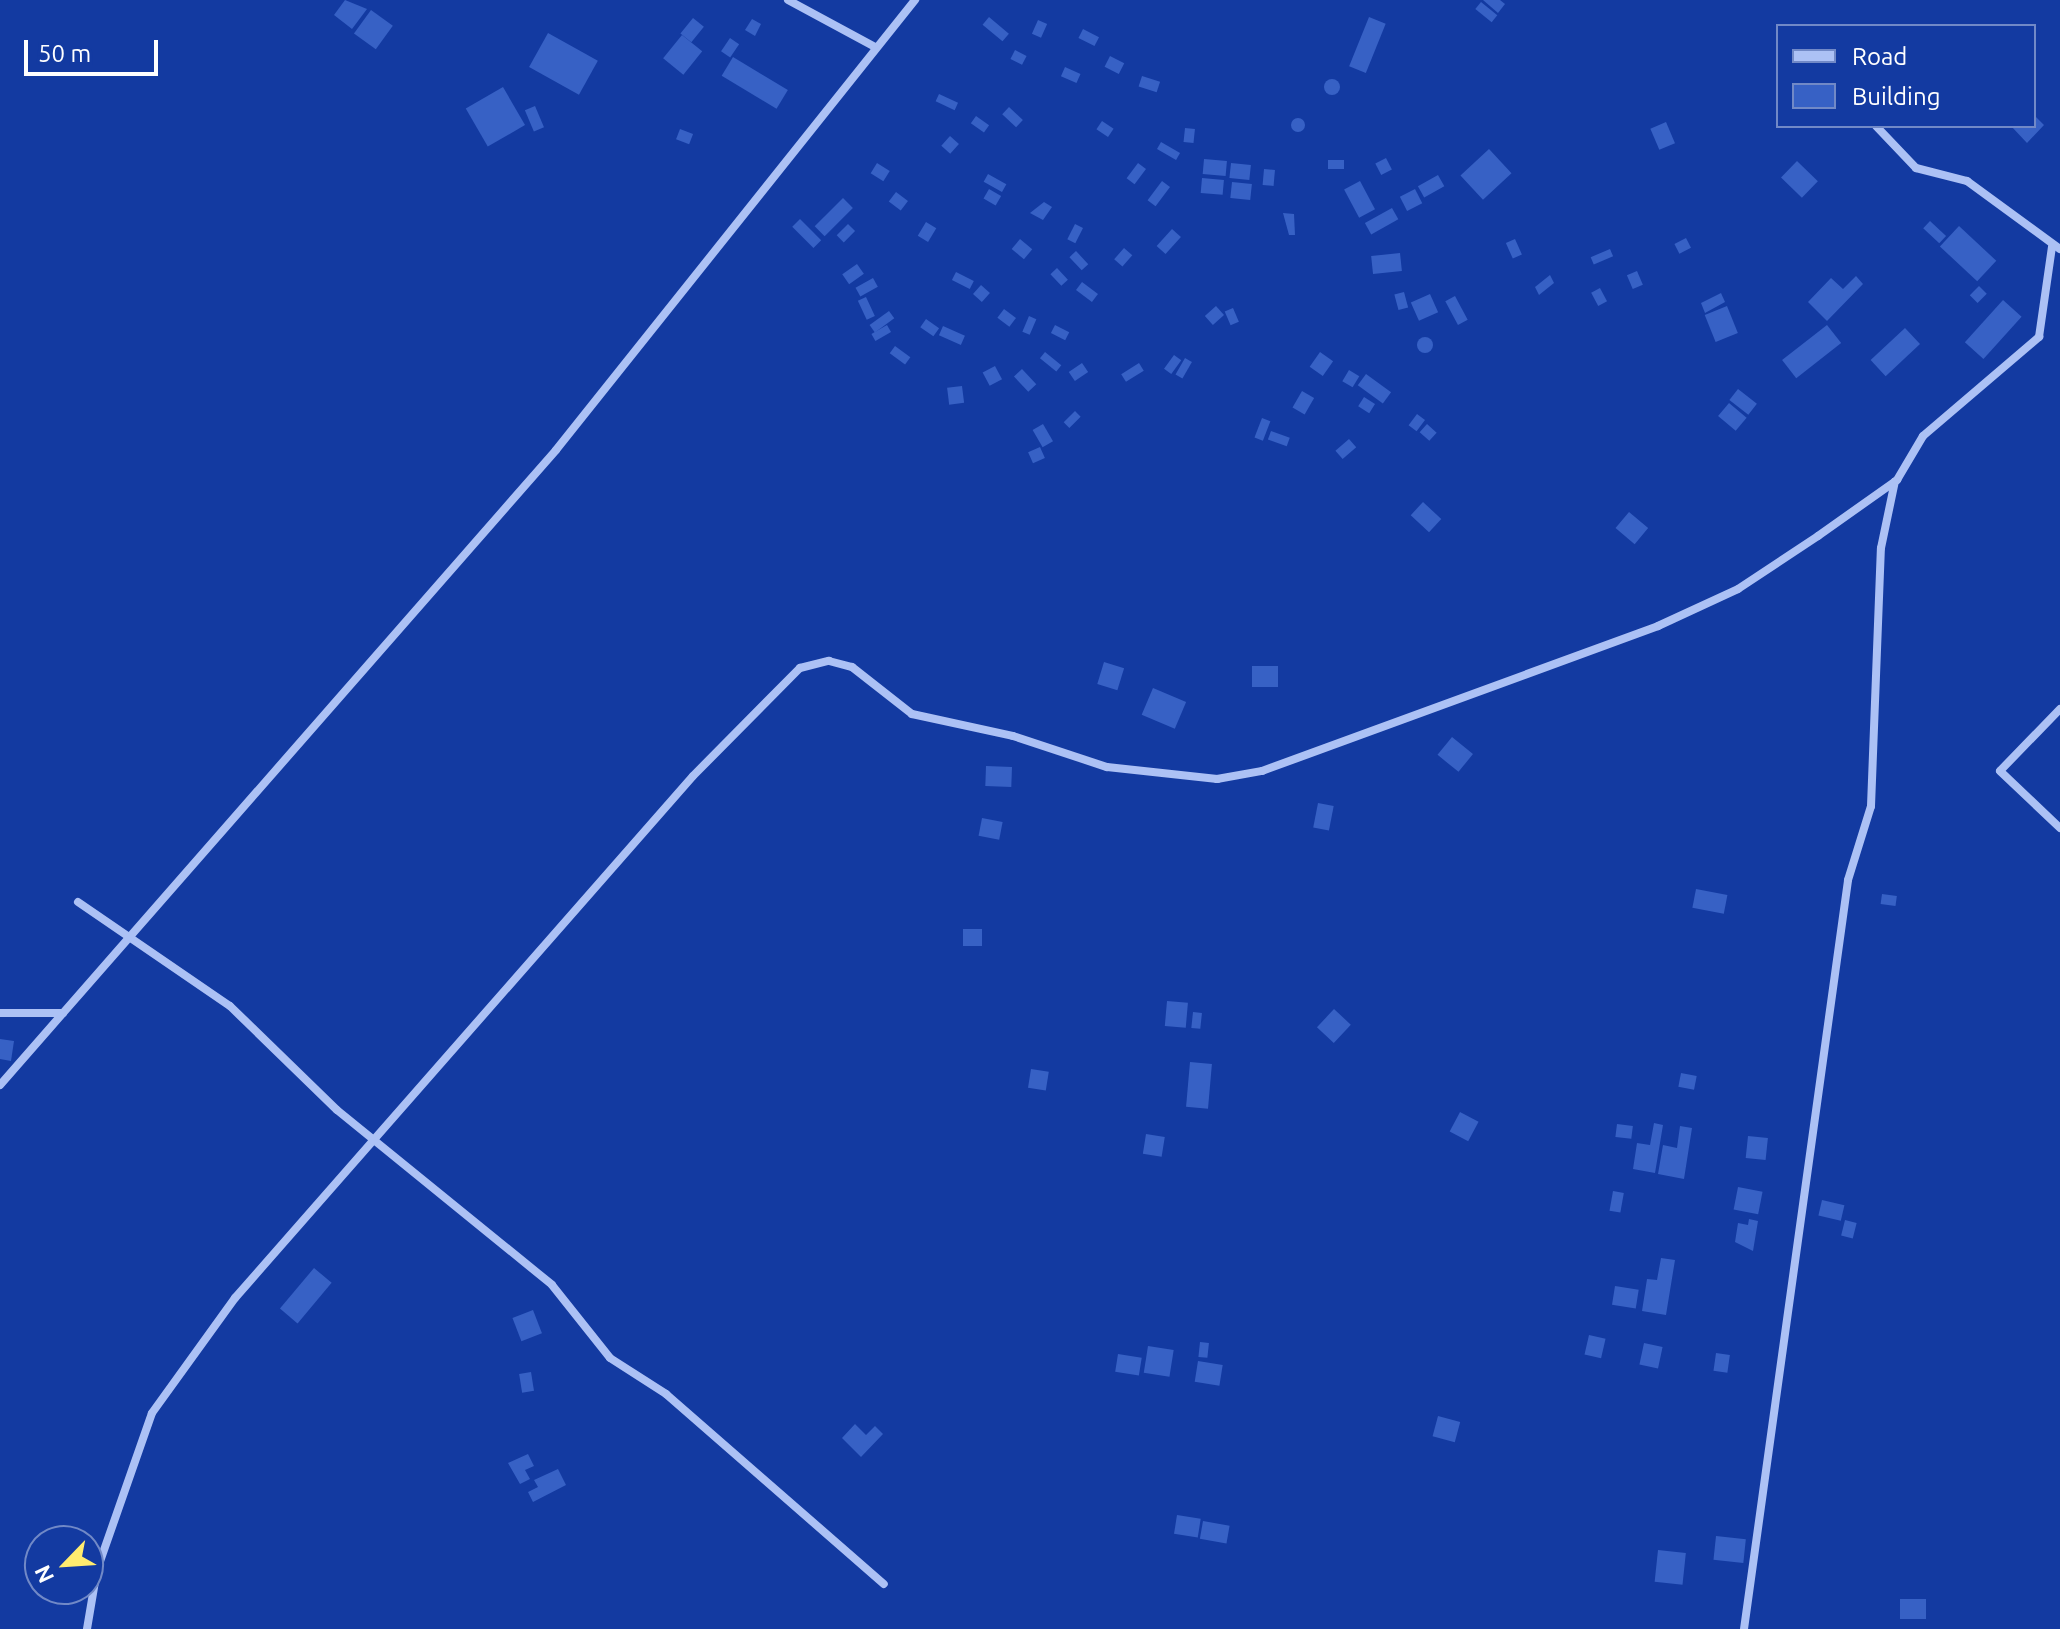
<!DOCTYPE html>
<style>
body{margin:0}
#map{position:relative;width:2060px;height:1629px;overflow:hidden;background:#133aa1;font-family:Ubuntu,sans-serif}
div>[style]{position:absolute}
.building>*{inset:0;background:#3761c5;transform-origin:0 0}
.round{border-radius:50%}
.minor>*{height:8px;margin:-4px;padding:0 4px;transform-origin:4px;border-radius:4px;background:#acc1f5}
span{translate:-50% -50%;white-space:nowrap;text-align:center;line-height:1.15;-webkit-text-stroke:6px #133aa1;paint-order:stroke}
.legend{position:absolute;left:1776px;top:24px;width:260px;height:104px;box-sizing:border-box;background:#133aa1;border:2px solid #7189c7;margin:0;padding:10px 14px;list-style:none;font-size:24px;color:#fff}
.legend li{display:flex;align-items:center;gap:16px;height:40px}
.legend b{width:40px;border:2px solid #7189c7}
.north{position:absolute;left:24px;top:1525px;width:80px;height:80px;box-sizing:border-box;background:#133aa1;border:2px solid #7189c7;border-radius:50%;rotate:245deg;font-size:22px;font-weight:700;line-height:32px;text-align:center;color:#fff}
.north::after{content:'';display:block;margin:auto;width:28px;height:36px;background:#ffec6f;clip-path:polygon(50% 0,100% 100%,50% 72%,0 100%)}
.scale{position:absolute;left:24px;top:40px;width:134px;height:36px;box-sizing:border-box;border:4px solid #fff;border-top:0;padding-left:10px;font-size:24px;line-height:28px;white-space:nowrap;color:#fff;-webkit-text-stroke:6px #133aa1;paint-order:stroke}
</style>
<div id="map">
<div class="building">
<div style="clip-path:polygon(345px 0,367px 9px,352px 29px,334px 15px)"></div>
<div style="clip-path:polygon(1483px 0,1500px 0,1505px 4px,1498px 13px)"></div>
<div style="left:1481px;top:2px;width:21px;height:9px;rotate:39deg"></div>
<div style="left:371px;top:10px;width:27px;height:29px;rotate:36deg"></div>
<div style="left:989px;top:17px;width:26px;height:10px;rotate:40deg"></div>
<div style="left:1369px;top:17px;width:18px;height:53px;rotate:22deg"></div>
<div style="left:693px;top:18px;width:14px;height:20px;rotate:39deg"></div>
<div style="clip-path:polygon(752px 19px,761px 24px,755px 36px,745px 30px)"></div>
<div style="left:1038px;top:20px;width:10px;height:15px;rotate:24deg"></div>
<div style="left:1083px;top:29px;width:18px;height:10px;rotate:27deg"></div>
<div style="left:548px;top:33px;width:57px;height:39px;rotate:29deg"></div>
<div style="left:682px;top:35px;width:26px;height:30px;rotate:39deg"></div>
<div style="left:730px;top:38px;width:11px;height:16px;rotate:34deg"></div>
<div style="left:1015px;top:50px;width:13px;height:10px;rotate:27deg"></div>
<div style="left:1110px;top:56px;width:16px;height:12px;rotate:27deg"></div>
<div style="left:733px;top:57px;width:64px;height:22px;rotate:31deg"></div>
<div style="left:1065px;top:67px;width:17px;height:10px;rotate:24deg"></div>
<div style="left:1142px;top:76px;width:19px;height:11px;rotate:18deg"></div>
<div class="round" style="left:1324px;top:79px;width:16px;height:16px"></div>
<div style="left:503px;top:87px;width:44px;height:43px;rotate:60deg"></div>
<div style="left:939px;top:94px;width:21px;height:8px;rotate:25deg"></div>
<div style="left:535px;top:106px;width:23px;height:11px;rotate:67deg"></div>
<div style="left:1009px;top:107px;width:19px;height:10px;rotate:43deg"></div>
<div style="clip-path:polygon(2034px 115px,2044px 125px,2027px 143px,2011px 126px,2034px 126px)"></div>
<div style="left:976px;top:116px;width:16px;height:9px;rotate:35deg"></div>
<div class="round" style="left:1291px;top:118px;width:14px;height:14px"></div>
<div style="left:1102px;top:121px;width:14px;height:10px;rotate:34deg"></div>
<div style="left:1666px;top:122px;width:23px;height:17px;rotate:67deg"></div>
<div style="left:1185px;top:128px;width:10px;height:14px;rotate:6deg"></div>
<div style="left:680px;top:129px;width:14px;height:11px;rotate:21deg"></div>
<div style="left:950px;top:136px;width:12px;height:13px;rotate:42deg"></div>
<div style="left:1161px;top:142px;width:22px;height:8px;rotate:30deg"></div>
<div style="left:1489px;top:149px;width:33px;height:39px;rotate:47deg"></div>
<div style="left:1386px;top:158px;width:13px;height:12px;rotate:63deg"></div>
<div style="left:1204px;top:159px;width:23px;height:15px;rotate:5deg"></div>
<div style="left:1344px;top:160px;width:9px;height:16px;rotate:90deg"></div>
<div style="left:1797px;top:161px;width:29px;height:23px;rotate:44deg"></div>
<div style="left:877px;top:163px;width:15px;height:12px;rotate:32deg"></div>
<div style="left:1138px;top:163px;width:10px;height:19px;rotate:37deg"></div>
<div style="left:1231px;top:163px;width:20px;height:15px;rotate:6deg"></div>
<div style="left:1264px;top:169px;width:11px;height:16px;rotate:5deg"></div>
<div style="left:988px;top:174px;width:21px;height:9px;rotate:29deg"></div>
<div style="left:1438px;top:175px;width:13px;height:23px;rotate:61deg"></div>
<div style="left:1202px;top:178px;width:22px;height:15px;rotate:5deg"></div>
<div style="left:1162px;top:181px;width:10px;height:24px;rotate:37deg"></div>
<div style="left:1360px;top:181px;width:32px;height:18px;rotate:62deg"></div>
<div style="left:1232px;top:182px;width:20px;height:16px;rotate:6deg"></div>
<div style="left:989px;top:189px;width:14px;height:11px;rotate:30deg"></div>
<div style="left:1415px;top:189px;width:16px;height:17px;rotate:63deg"></div>
<div style="left:896px;top:192px;width:15px;height:12px;rotate:37deg"></div>
<div style="left:843px;top:198px;width:14px;height:40px;rotate:45deg"></div>
<div style="clip-path:polygon(1044px 202px,1052px 207px,1043px 220px,1030px 213px)"></div>
<div style="left:1392px;top:208px;width:13px;height:31px;rotate:61deg"></div>
<div style="clip-path:polygon(1283px 213px,1294px 214px,1295px 235px,1289px 235px)"></div>
<div style="left:800px;top:219px;width:30px;height:11px;rotate:45deg"></div>
<div style="left:1930px;top:221px;width:22px;height:10px;rotate:43deg"></div>
<div style="left:926px;top:222px;width:12px;height:16px;rotate:31deg"></div>
<div style="left:848px;top:224px;width:10px;height:16px;rotate:45deg"></div>
<div style="left:1075px;top:224px;width:9px;height:17px;rotate:27deg"></div>
<div style="left:1959px;top:226px;width:51px;height:28px;rotate:43deg"></div>
<div style="left:1172px;top:229px;width:12px;height:23px;rotate:42deg"></div>
<div style="left:1686px;top:238px;width:11px;height:13px;rotate:63deg"></div>
<div style="left:1020px;top:239px;width:16px;height:13px;rotate:40deg"></div>
<div style="left:1515px;top:239px;width:17px;height:10px;rotate:66deg"></div>
<div style="left:1124px;top:248px;width:11px;height:15px;rotate:41deg"></div>
<div style="left:1610px;top:249px;width:8px;height:21px;rotate:67deg"></div>
<div style="left:1076px;top:251px;width:18px;height:9px;rotate:47deg"></div>
<div style="left:1400px;top:253px;width:18px;height:29px;rotate:84deg"></div>
<div style="left:857px;top:264px;width:12px;height:18px;rotate:55deg"></div>
<div style="left:1057px;top:268px;width:16px;height:9px;rotate:47deg"></div>
<div style="left:1637px;top:271px;width:15px;height:11px;rotate:67deg"></div>
<div style="left:956px;top:272px;width:20px;height:9px;rotate:27deg"></div>
<div style="clip-path:polygon(1550px 275px,1554px 283px,1539px 295px,1535px 287px)"></div>
<div style="clip-path:polygon(1856px 276px,1863px 284px,1827px 321px,1808px 302px,1831px 278px,1843px 289px)"></div>
<div style="left:873px;top:278px;width:10px;height:20px;rotate:61deg"></div>
<div style="left:1082px;top:282px;width:20px;height:10px;rotate:37deg"></div>
<div style="left:981px;top:285px;width:12px;height:12px;rotate:42deg"></div>
<div style="left:1979px;top:286px;width:11px;height:13px;rotate:45deg"></div>
<div style="left:1600px;top:288px;width:15px;height:10px;rotate:62deg"></div>
<div style="left:1404px;top:292px;width:16px;height:10px;rotate:75deg"></div>
<div style="clip-path:polygon(1721px 293px,1725px 302px,1705px 313px,1701px 303px)"></div>
<div style="left:1430px;top:294px;width:20px;height:21px;rotate:66deg"></div>
<div style="left:1455px;top:296px;width:27px;height:11px;rotate:62deg"></div>
<div style="left:866px;top:297px;width:21px;height:9px;rotate:65deg"></div>
<div style="left:2003px;top:300px;width:25px;height:57px;rotate:42deg"></div>
<div style="left:1216px;top:306px;width:12px;height:15px;rotate:48deg"></div>
<div style="left:1727px;top:306px;width:29px;height:24px;rotate:68deg"></div>
<div style="left:1233px;top:308px;width:15px;height:9px;rotate:67deg"></div>
<div style="left:1004px;top:309px;width:15px;height:11px;rotate:37deg"></div>
<div style="left:889px;top:311px;width:9px;height:24px;rotate:54deg"></div>
<div style="left:1029px;top:316px;width:8px;height:17px;rotate:23deg"></div>
<div style="left:926px;top:319px;width:16px;height:10px;rotate:35deg"></div>
<div style="left:887px;top:325px;width:8px;height:18px;rotate:60deg"></div>
<div style="left:1055px;top:325px;width:16px;height:9px;rotate:27deg"></div>
<div style="left:1827px;top:325px;width:23px;height:57px;rotate:52deg"></div>
<div style="left:943px;top:326px;width:24px;height:10px;rotate:24deg"></div>
<div style="left:1905px;top:328px;width:22px;height:47px;rotate:47deg"></div>
<div class="round" style="left:1417px;top:337px;width:16px;height:16px"></div>
<div style="left:895px;top:346px;width:19px;height:9px;rotate:36deg"></div>
<div style="left:1045px;top:352px;width:21px;height:8px;rotate:39deg"></div>
<div style="left:1320px;top:352px;width:16px;height:18px;rotate:35deg"></div>
<div style="left:1174px;top:355px;width:9px;height:17px;rotate:36deg"></div>
<div style="left:1185px;top:358px;width:8px;height:19px;rotate:30deg"></div>
<div style="left:1082px;top:363px;width:11px;height:16px;rotate:56deg"></div>
<div style="left:1139px;top:363px;width:9px;height:21px;rotate:58deg"></div>
<div style="left:995px;top:366px;width:15px;height:14px;rotate:62deg"></div>
<div style="left:1022px;top:369px;width:21px;height:11px;rotate:47deg"></div>
<div style="left:1349px;top:370px;width:12px;height:13px;rotate:31deg"></div>
<div style="left:1366px;top:374px;width:31px;height:14px;rotate:36deg"></div>
<div style="left:962px;top:386px;width:17px;height:15px;rotate:83deg"></div>
<div style="left:1738px;top:389px;width:24px;height:14px;rotate:38deg"></div>
<div style="left:1302px;top:391px;width:14px;height:19px;rotate:30deg"></div>
<div style="left:1364px;top:397px;width:13px;height:11px;rotate:32deg"></div>
<div style="left:1729px;top:403px;width:23px;height:17px;rotate:40deg"></div>
<div style="left:1075px;top:411px;width:8px;height:16px;rotate:45deg"></div>
<div style="left:1417px;top:414px;width:10px;height:14px;rotate:37deg"></div>
<div style="left:1262px;top:418px;width:9px;height:21px;rotate:21deg"></div>
<div style="left:1043px;top:424px;width:20px;height:12px;rotate:60deg"></div>
<div style="left:1427px;top:424px;width:13px;height:11px;rotate:42deg"></div>
<div style="left:1271px;top:431px;width:20px;height:9px;rotate:20deg"></div>
<div style="left:1349px;top:439px;width:11px;height:18px;rotate:49deg"></div>
<div style="left:1040px;top:447px;width:12px;height:13px;rotate:66deg"></div>
<div style="left:1423px;top:502px;width:25px;height:18px;rotate:43deg"></div>
<div style="left:1629px;top:512px;width:25px;height:21px;rotate:40deg"></div>
<div style="left:1104px;top:662px;width:21px;height:23px;rotate:17deg"></div>
<div style="left:1252px;top:666px;width:26px;height:21px"></div>
<div style="left:1153px;top:688px;width:36px;height:29px;rotate:23deg"></div>
<div style="left:1452px;top:737px;width:27px;height:23px;rotate:39deg"></div>
<div style="left:986px;top:766px;width:26px;height:20px;rotate:2deg"></div>
<div style="left:1318px;top:803px;width:16px;height:25px;rotate:11deg"></div>
<div style="left:982px;top:818px;width:21px;height:18px;rotate:11deg"></div>
<div style="left:1696px;top:889px;width:32px;height:19px;rotate:11deg"></div>
<div style="left:1882px;top:894px;width:15px;height:10px;rotate:8deg"></div>
<div style="left:963px;top:929px;width:19px;height:17px"></div>
<div style="left:1167px;top:1001px;width:21px;height:25px;rotate:5deg"></div>
<div style="left:1334px;top:1009px;width:23px;height:25px;rotate:43deg"></div>
<div style="left:1193px;top:1012px;width:9px;height:16px;rotate:6deg"></div>
<div style="clip-path:polygon(0 1039px,14px 1041px,11px 1061px,0 1059px)"></div>
<div style="left:1190px;top:1062px;width:22px;height:45px;rotate:5deg"></div>
<div style="left:1031px;top:1069px;width:18px;height:19px;rotate:9deg"></div>
<div style="left:1681px;top:1073px;width:16px;height:14px;rotate:11deg"></div>
<div style="left:1460px;top:1112px;width:21px;height:22px;rotate:28deg"></div>
<div style="clip-path:polygon(1654px 1123px,1663px 1125px,1655px 1173px,1633px 1169px,1637px 1143px,1650px 1145px)"></div>
<div style="left:1617px;top:1124px;width:16px;height:13px;rotate:7deg"></div>
<div style="clip-path:polygon(1680px 1126px,1692px 1128px,1684px 1179px,1658px 1174px,1663px 1145px,1677px 1148px)"></div>
<div style="left:1146px;top:1134px;width:19px;height:20px;rotate:9deg"></div>
<div style="left:1748px;top:1136px;width:20px;height:22px;rotate:6deg"></div>
<div style="left:1738px;top:1187px;width:25px;height:23px;rotate:11deg"></div>
<div style="left:1613px;top:1191px;width:11px;height:20px;rotate:10deg"></div>
<div style="left:1822px;top:1200px;width:23px;height:16px;rotate:13deg"></div>
<div style="clip-path:polygon(1749px 1219px,1758px 1221px,1753px 1251px,1735px 1242px,1738px 1223px,1748px 1225px)"></div>
<div style="left:1845px;top:1220px;width:12px;height:16px;rotate:14deg"></div>
<div style="clip-path:polygon(1661px 1258px,1675px 1260px,1666px 1315px,1642px 1311px,1647px 1279px,1657px 1280px)"></div>
<div style="left:314px;top:1268px;width:23px;height:53px;rotate:40deg"></div>
<div style="left:1615px;top:1286px;width:24px;height:19px;rotate:9deg"></div>
<div style="left:533px;top:1310px;width:25px;height:22px;rotate:69deg"></div>
<div style="left:1589px;top:1335px;width:17px;height:20px;rotate:13deg"></div>
<div style="left:1200px;top:1342px;width:9px;height:15px;rotate:6deg"></div>
<div style="left:1644px;top:1343px;width:19px;height:22px;rotate:12deg"></div>
<div style="left:1148px;top:1346px;width:26px;height:27px;rotate:9deg"></div>
<div style="left:1716px;top:1353px;width:14px;height:18px;rotate:8deg"></div>
<div style="left:1118px;top:1354px;width:24px;height:18px;rotate:9deg"></div>
<div style="left:1198px;top:1361px;width:25px;height:21px;rotate:9deg"></div>
<div style="left:531px;top:1372px;width:19px;height:12px;rotate:81deg"></div>
<div style="left:1438px;top:1416px;width:23px;height:21px;rotate:15deg"></div>
<div style="clip-path:polygon(855px 1424px,866px 1435px,875px 1426px,883px 1434px,861px 1457px,842px 1438px)"></div>
<div style="clip-path:polygon(528px 1454px,534px 1466px,525px 1470px,530px 1479px,520px 1484px,508px 1463px)"></div>
<div style="clip-path:polygon(558px 1469px,566px 1485px,533px 1502px,528px 1492px,538px 1487px,534px 1480px)"></div>
<div style="left:1177px;top:1515px;width:24px;height:19px;rotate:9deg"></div>
<div style="left:1203px;top:1521px;width:27px;height:18px;rotate:10deg"></div>
<div style="left:1716px;top:1536px;width:30px;height:24px;rotate:6deg"></div>
<div style="left:1658px;top:1550px;width:28px;height:32px;rotate:6deg"></div>
<div style="left:1900px;top:1599px;width:26px;height:20px"></div>
</div>
<div class="minor">
<div style="left:788px;top:0;width:99px;rotate:28.4deg"></div>
<div style="left:1876px;top:126px;width:58px;rotate:46.4deg"></div>
<div style="left:1916px;top:168px;width:53px;rotate:14.3deg"></div>
<div style="left:1967px;top:181px;width:115px;rotate:36.2deg"></div>
<div style="left:2060px;top:709px;width:86px;rotate:134.1deg"></div>
<div style="left:2000px;top:771px;width:83px;rotate:43.5deg"></div>
<div style="left:78px;top:902px;width:184px;rotate:34.4deg"></div>
<div style="left:230px;top:1006px;width:149px;rotate:44.2deg"></div>
<div style="left:337px;top:1110px;width:277px;rotate:39.1deg"></div>
<div style="left:552px;top:1285px;width:93px;rotate:51.5deg"></div>
<div style="left:610px;top:1358px;width:67px;rotate:32.7deg"></div>
<div style="left:666px;top:1394px;width:289px;rotate:41.1deg"></div>
<div style="left:0;top:1013px;width:63px"></div>
<div style="left:0;top:1085px;width:844px;rotate:-48.79deg"></div>
<div style="left:556px;top:450px;width:576px;rotate:-51.42deg"></div>
<div style="left:87px;top:1629px;width:60px;rotate:-80.4deg"></div>
<div style="left:97px;top:1570px;width:166px;rotate:-70.7deg"></div>
<div style="left:152px;top:1413px;width:142px;rotate:-54.2deg"></div>
<div style="left:235px;top:1298px;width:694px;rotate:-48.74deg"></div>
<div style="left:693px;top:776px;width:152px;rotate:-45.3deg"></div>
<div style="left:800px;top:668px;width:30px;rotate:-14deg"></div>
<div style="left:829px;top:661px;width:24px;rotate:15deg"></div>
<div style="left:852px;top:667px;width:76px;rotate:38.1deg"></div>
<div style="left:912px;top:714px;width:103px;rotate:12.3deg"></div>
<div style="left:1013px;top:736px;width:99px;rotate:18.3deg"></div>
<div style="left:1107px;top:767px;width:111px;rotate:6.2deg"></div>
<div style="left:1217px;top:779px;width:46px;rotate:-10.1deg"></div>
<div style="left:1262px;top:771px;width:422px;rotate:-20.1deg"></div>
<div style="left:1658px;top:626px;width:88px;rotate:-24.8deg"></div>
<div style="left:1738px;top:589px;width:96px;rotate:-33.5deg"></div>
<div style="left:1818px;top:536px;width:97px;rotate:-35.3deg"></div>
<div style="left:1897px;top:480px;width:51px;rotate:-59.4deg"></div>
<div style="left:1923px;top:436px;width:153px;rotate:-40.5deg"></div>
<div style="left:2039px;top:337px;width:91px;rotate:-81.8deg"></div>
<div style="left:1744px;top:1629px;width:756px;rotate:-82.09deg"></div>
<div style="left:1848px;top:880px;width:77px;rotate:-72.7deg"></div>
<div style="left:1871px;top:806px;width:258px;rotate:-87.8deg"></div>
<div style="left:1881px;top:548px;width:68px;rotate:-78.2deg"></div>
</div>
<ul class="legend">
<li><b style="height:10px;background:#acc1f5"></b>Road</li>
<li><b style="height:22px;background:#3761c5"></b>Building</li>
</ul>
<div class="north">N</div>
<div class="scale">50 m</div>
</div>
